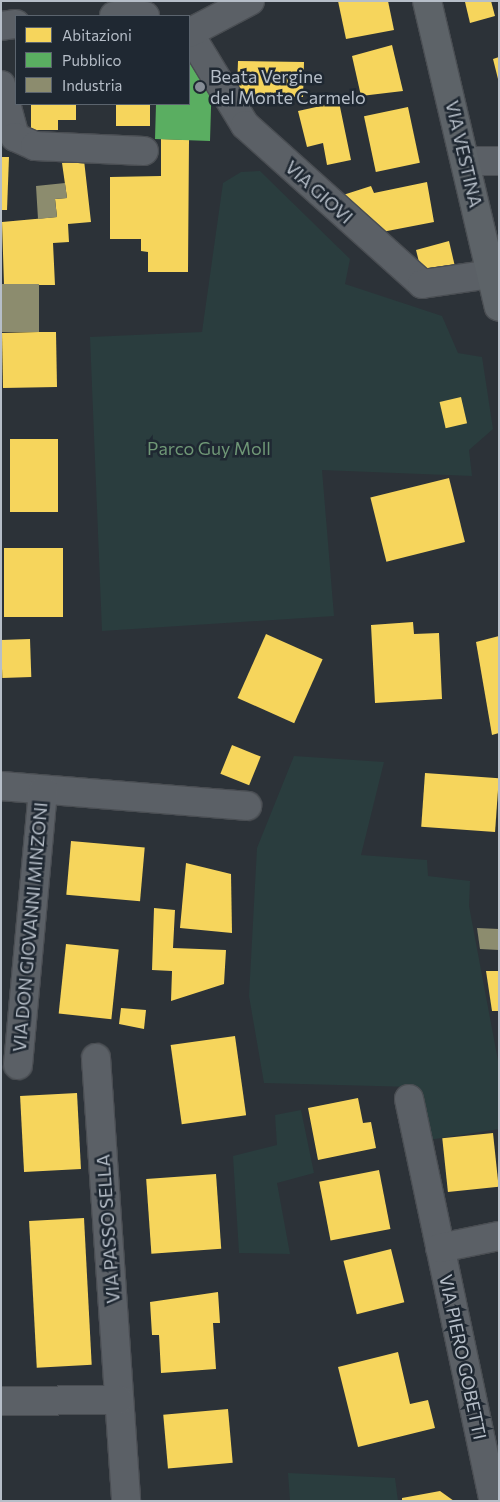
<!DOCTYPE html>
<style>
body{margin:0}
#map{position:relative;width:500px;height:1502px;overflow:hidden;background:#2c3238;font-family:Commissioner,sans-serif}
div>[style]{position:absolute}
.green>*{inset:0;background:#2a3d3e}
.homes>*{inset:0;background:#f6d55c;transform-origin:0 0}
.public>*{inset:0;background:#5aae61}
.industry>*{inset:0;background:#8c8c6e;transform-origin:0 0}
.roads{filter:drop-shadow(1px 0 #4a4e53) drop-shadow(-1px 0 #4a4e53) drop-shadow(0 1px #4a4e53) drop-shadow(0 -1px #4a4e53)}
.street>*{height:28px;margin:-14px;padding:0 14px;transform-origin:14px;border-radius:14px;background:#5b6066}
.primary>*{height:28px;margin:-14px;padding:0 14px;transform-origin:14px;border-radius:14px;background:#5d6368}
.dots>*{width:14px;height:14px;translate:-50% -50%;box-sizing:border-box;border:2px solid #1f2832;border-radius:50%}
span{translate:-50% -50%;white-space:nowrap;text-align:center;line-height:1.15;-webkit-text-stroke:5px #1f2832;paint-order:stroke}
.poi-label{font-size:18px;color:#b6bec8}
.left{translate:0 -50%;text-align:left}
.street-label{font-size:18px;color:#b6bec8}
.park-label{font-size:18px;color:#6f9776}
.frame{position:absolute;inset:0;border:2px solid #b6bec8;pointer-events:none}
.legend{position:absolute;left:15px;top:15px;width:175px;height:90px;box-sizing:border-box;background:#1f2832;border:1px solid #5b646e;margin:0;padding:6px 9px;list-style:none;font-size:15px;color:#b6bec8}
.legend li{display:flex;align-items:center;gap:10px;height:25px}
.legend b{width:25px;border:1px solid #5b646e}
</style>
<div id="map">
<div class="green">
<div style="clip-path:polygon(260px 171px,350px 259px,345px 284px,442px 316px,458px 353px,482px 357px,493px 429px,469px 450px,472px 476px,322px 470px,334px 616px,102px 631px,90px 337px,202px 332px,223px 183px,241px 172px)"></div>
<div style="clip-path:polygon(294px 756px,384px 762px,361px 855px,427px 860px,428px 876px,470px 881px,469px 906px,499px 1066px,499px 1129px,422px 1141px,413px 1087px,264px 1083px,249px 996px,257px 848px)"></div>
<div style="clip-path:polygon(301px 1110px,314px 1173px,277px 1183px,290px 1254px,239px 1253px,233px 1156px,277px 1145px,275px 1115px)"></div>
<div style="clip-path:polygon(288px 1473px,395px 1478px,398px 1501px,290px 1501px)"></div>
</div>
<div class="homes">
<div style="clip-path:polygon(338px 1px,388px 1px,394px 30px,346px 39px)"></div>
<div style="clip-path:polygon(491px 1px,495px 16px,470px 23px,465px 2px)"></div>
<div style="clip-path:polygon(392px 45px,403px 91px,361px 96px,352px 56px)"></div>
<div style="clip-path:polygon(499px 57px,499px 79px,498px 79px,493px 59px)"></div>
<div style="clip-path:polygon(238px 61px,304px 62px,303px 97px,242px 96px,237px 89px)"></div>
<div style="clip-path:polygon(339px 102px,351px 160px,327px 165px,323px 143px,307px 147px,298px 111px)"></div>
<div style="clip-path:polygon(31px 104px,76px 104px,76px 120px,58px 120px,58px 130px,31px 130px)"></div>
<div style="left:116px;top:104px;width:34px;height:22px"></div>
<div style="left:408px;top:107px;width:57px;height:45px;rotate:78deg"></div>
<div style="clip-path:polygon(161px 139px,189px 140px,188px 272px,148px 272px,148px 252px,141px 251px,141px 239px,110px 239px,110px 177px,161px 176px)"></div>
<div style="clip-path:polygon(1px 157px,9px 157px,7px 210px,1px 210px)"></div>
<div style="clip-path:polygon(84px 160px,91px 222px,68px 224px,69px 242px,53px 243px,55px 285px,4px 285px,2px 222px,57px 217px,55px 199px,67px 198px,62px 163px)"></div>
<div style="clip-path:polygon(427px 182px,434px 222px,382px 232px,343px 195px,371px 186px,374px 193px)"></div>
<div style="clip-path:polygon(449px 241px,456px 271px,439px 275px,420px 266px,416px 250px)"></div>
<div style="clip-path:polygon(39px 332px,56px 332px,57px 387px,3px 388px,2px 333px)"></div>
<div style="left:461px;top:397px;width:27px;height:22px;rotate:77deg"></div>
<div style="left:10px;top:439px;width:48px;height:73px"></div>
<div style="left:449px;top:478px;width:66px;height:81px;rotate:76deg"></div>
<div style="left:63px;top:548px;width:69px;height:59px;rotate:90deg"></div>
<div style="clip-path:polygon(413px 622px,414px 634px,439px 633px,442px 699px,375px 703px,371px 625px)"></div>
<div style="left:266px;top:634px;width:62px;height:70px;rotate:24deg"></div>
<div style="clip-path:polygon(499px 636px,499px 733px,492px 735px,476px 642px)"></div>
<div style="left:30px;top:639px;width:38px;height:29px;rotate:88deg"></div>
<div style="left:232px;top:745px;width:31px;height:31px;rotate:22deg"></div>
<div style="left:425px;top:773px;width:74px;height:54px;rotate:4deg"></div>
<div style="left:71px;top:841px;width:74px;height:54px;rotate:5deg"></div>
<div style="clip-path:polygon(186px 863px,231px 874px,232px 933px,180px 928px)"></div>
<div style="clip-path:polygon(154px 908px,175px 910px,173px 948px,226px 950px,224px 984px,171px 1001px,172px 971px,152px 970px)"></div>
<div style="left:66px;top:944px;width:53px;height:70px;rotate:6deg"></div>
<div style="clip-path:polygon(486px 971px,499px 971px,499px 1011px,492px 1011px)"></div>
<div style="clip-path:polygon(121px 1008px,146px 1010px,144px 1029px,119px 1024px)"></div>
<div style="left:235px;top:1036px;width:80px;height:65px;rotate:82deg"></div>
<div style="left:77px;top:1093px;width:76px;height:57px;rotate:87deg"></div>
<div style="clip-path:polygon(358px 1098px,363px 1123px,371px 1122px,376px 1148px,318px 1160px,308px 1108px)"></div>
<div style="left:493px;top:1133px;width:54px;height:51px;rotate:84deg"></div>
<div style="left:379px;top:1170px;width:60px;height:61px;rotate:79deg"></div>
<div style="left:216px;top:1174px;width:75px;height:70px;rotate:86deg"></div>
<div style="left:84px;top:1218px;width:147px;height:55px;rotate:87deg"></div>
<div style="left:391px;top:1249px;width:55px;height:49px;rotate:76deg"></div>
<div style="clip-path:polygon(218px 1292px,220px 1323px,213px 1323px,216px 1369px,161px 1373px,159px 1335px,152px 1335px,150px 1302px)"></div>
<div style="clip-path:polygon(398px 1352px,410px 1404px,428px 1400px,435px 1428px,358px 1447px,338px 1367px)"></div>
<div style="left:228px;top:1409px;width:54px;height:65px;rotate:85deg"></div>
<div style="clip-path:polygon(440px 1491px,454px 1501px,402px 1501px,402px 1498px)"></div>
</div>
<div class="public">
<div style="clip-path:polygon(189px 57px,197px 57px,196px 74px,212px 75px,210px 141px,155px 139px,156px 104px,189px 104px)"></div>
</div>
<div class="industry">
<div style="clip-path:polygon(65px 183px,67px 198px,55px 199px,57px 217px,38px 219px,36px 186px)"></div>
<div style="left:39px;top:284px;width:48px;height:38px;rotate:90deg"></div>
<div style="clip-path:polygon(477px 928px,499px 929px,499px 950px,480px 949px)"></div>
</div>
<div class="roads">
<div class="street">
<div style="left:114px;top:16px;width:31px"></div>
<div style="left:1px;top:26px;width:15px;rotate:-8deg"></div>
<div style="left:189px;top:33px;width:108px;rotate:58.7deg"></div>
<div style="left:245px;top:125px;width:238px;rotate:41.9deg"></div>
<div style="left:422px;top:284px;width:70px;rotate:-8.2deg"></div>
<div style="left:189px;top:33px;width:69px;rotate:-27.7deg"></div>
<div style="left:1px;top:85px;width:54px;rotate:74.9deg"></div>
<div style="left:15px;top:137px;width:22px;rotate:24deg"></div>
<div style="left:35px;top:146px;width:109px;rotate:2.6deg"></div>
<div style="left:466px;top:161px;width:33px"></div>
<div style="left:1px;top:786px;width:247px;rotate:4.6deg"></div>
<div style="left:96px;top:1058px;width:444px;rotate:86.1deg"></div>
<div style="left:18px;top:1065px;width:276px;rotate:-84.8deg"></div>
<div style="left:409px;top:1099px;width:406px;rotate:78.1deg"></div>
<div style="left:440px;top:1248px;width:60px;rotate:-11.5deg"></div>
<div style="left:1px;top:1401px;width:118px;rotate:-0.5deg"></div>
</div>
<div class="primary">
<div style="left:427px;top:1px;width:314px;rotate:76.8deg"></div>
</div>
</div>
<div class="dots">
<div style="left:200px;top:87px;background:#868d96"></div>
</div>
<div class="poi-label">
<span class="left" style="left:210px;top:87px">Beata Vergine<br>del Monte Carmelo</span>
</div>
<div class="street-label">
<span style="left:464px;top:154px;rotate:77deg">VIA VESTINA</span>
<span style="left:319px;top:192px;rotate:42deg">VIA GIOVI</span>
<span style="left:30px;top:927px;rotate:-85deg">VIA DON GIOVANNI MINZONI</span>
<span style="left:108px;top:1229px;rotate:-94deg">VIA PASSO SELLA</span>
<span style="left:463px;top:1357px;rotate:78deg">VIA PIERO GOBETTI</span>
</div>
<div class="park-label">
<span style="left:209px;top:448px">Parco Guy Moll</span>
</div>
<div class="frame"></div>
<ul class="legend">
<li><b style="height:14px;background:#f6d55c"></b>Abitazioni</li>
<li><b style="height:14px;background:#5aae61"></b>Pubblico</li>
<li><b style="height:14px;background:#8c8c6e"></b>Industria</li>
</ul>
</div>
